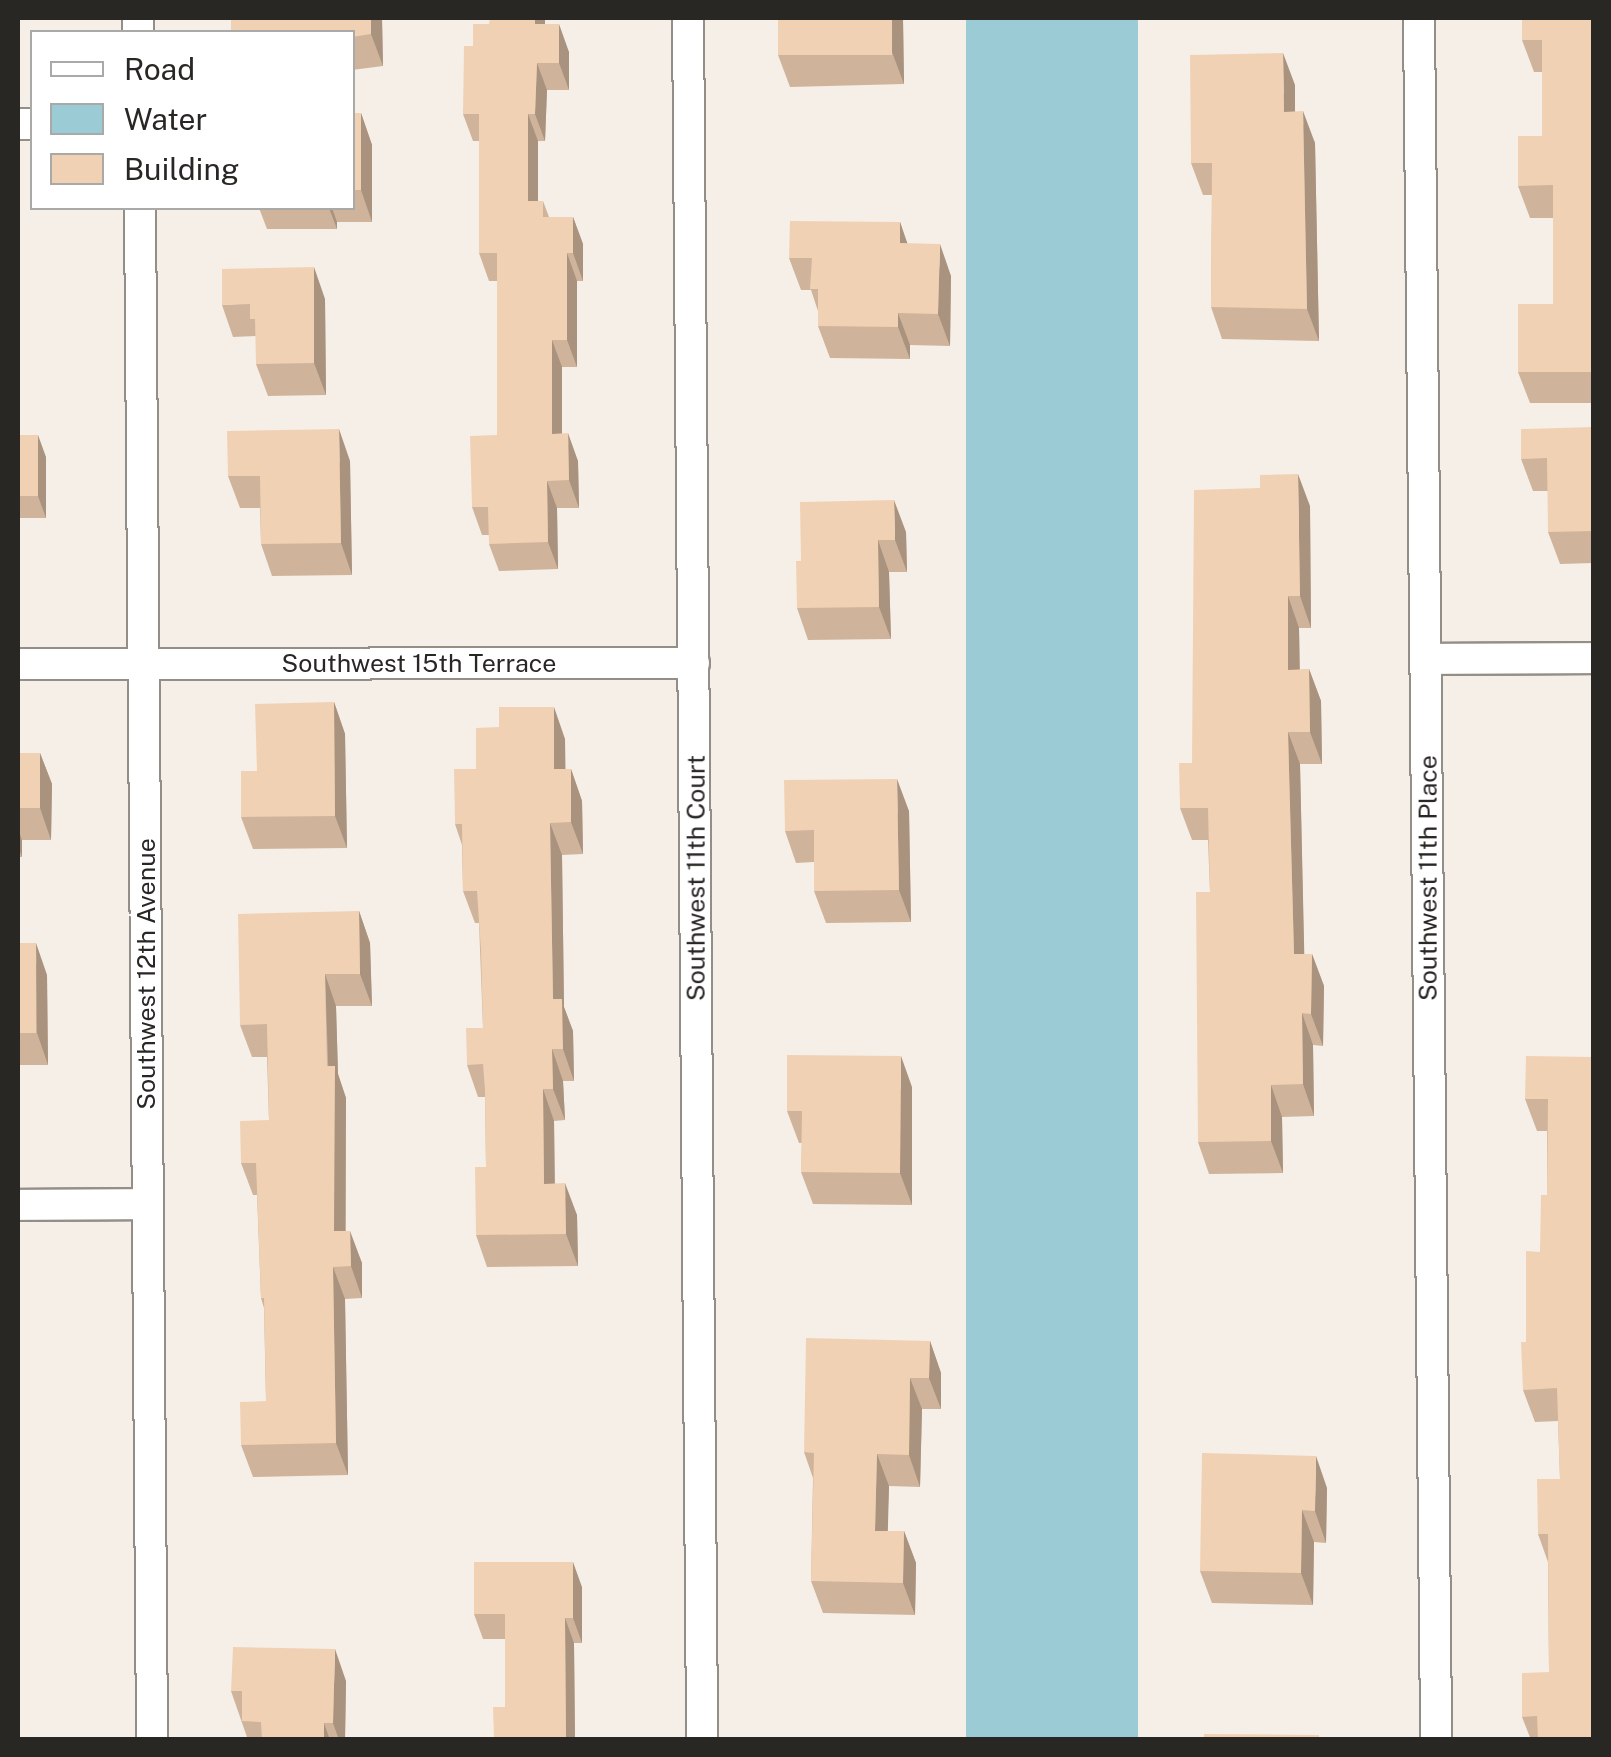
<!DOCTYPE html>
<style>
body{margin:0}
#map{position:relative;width:1611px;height:1757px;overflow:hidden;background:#f6efe8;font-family:"Public Sans",sans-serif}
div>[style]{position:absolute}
.water>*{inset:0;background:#9bccd5;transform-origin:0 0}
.roads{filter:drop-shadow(2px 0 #948e88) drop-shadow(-2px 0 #948e88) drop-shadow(0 2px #948e88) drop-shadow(0 -2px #948e88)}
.minor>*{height:30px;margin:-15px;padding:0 15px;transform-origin:15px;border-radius:15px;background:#fff}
.wall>*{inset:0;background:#cfb49b}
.shaded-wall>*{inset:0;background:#a9927e}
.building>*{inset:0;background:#f1d1b4;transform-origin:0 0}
span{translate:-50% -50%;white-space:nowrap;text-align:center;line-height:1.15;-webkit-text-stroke:8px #fff;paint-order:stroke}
.street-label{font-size:25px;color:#292724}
.frame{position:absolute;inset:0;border:20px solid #292724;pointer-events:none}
.legend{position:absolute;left:30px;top:30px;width:325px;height:180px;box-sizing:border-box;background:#fff;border:2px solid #a9a9a7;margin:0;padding:12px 18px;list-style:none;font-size:30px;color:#292724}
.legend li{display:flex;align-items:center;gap:20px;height:50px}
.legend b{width:50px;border:2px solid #a9a9a7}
</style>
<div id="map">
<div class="water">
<div style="left:966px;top:18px;width:172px;height:1721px"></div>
</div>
<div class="roads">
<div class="minor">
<div style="left:138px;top:18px;width:14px;rotate:90deg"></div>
<div style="left:688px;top:18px;width:1722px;rotate:89.53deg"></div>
<div style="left:1419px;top:18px;width:1722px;rotate:89.43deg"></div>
<div style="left:18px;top:124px;width:14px"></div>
<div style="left:140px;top:208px;width:1532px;rotate:89.55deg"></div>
<div style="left:1426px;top:659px;width:168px;rotate:-0.3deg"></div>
<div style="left:18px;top:664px;width:676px;rotate:-0.08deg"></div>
<div style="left:18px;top:1205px;width:130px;rotate:-0.4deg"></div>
</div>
</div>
<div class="wall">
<div style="clip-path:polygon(382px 18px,383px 66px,352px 70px,352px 32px)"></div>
<div style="clip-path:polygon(545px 18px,545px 24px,569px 52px,569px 90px,547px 90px,545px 141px,538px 141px,538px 201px,543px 201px,549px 217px,573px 217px,583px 244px,583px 281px,577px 281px,577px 367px,562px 367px,562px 433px,578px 461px,579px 508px,557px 508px,558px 569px,499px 571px,489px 544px,489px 535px,482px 535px,472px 507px,497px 435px,497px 281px,489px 281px,479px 253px,479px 141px,473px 141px,463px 114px,473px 46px,489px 24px)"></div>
<div style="clip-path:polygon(778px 18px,903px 18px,904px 84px,790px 87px,778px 55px)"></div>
<div style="clip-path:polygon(1594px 18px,1594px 403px,1530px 403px,1518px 372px,1553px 304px,1553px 218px,1530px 218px,1518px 186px,1542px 136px,1542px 72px,1534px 72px,1522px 40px)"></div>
<div style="clip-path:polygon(1295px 85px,1295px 111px,1315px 143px,1319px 341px,1222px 339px,1211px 307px,1212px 195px,1203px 195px,1191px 163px)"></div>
<div style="clip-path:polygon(352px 113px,361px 113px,372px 145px,372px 222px,337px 222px,337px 229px,267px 229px,259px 208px,352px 208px)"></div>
<div style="clip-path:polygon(900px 222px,907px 243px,951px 276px,950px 346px,910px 345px,910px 359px,830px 358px,818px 326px,818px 311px,811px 290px,801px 290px,789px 258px)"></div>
<div style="clip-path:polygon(325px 299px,326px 395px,268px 396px,256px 364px,256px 336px,233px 337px,222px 305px)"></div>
<div style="clip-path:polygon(1594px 427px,1594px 563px,1560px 564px,1548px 532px,1548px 491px,1533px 491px,1521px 459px)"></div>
<div style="clip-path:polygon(18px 435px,46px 457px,46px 518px,18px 518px)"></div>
<div style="clip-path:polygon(350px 461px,352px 575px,272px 576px,261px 544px,260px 508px,240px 508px,228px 476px)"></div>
<div style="clip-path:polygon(1310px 506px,1311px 628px,1299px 628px,1300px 670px,1309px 669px,1321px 701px,1322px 764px,1300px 764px,1304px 954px,1312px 954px,1324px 986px,1323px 1046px,1313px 1045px,1314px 1116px,1282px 1117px,1283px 1173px,1209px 1174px,1198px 1142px,1210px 892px,1208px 840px,1192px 840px,1180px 808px,1192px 763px)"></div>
<div style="clip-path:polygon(906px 532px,907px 572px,889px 572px,891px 639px,808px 640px,797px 608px,801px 561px)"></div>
<div style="clip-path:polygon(334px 702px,345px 734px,347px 848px,253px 849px,241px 817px,257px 771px)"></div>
<div style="clip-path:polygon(565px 739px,565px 769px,571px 769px,582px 801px,583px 854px,562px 855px,564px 1007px,573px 1031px,574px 1081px,563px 1081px,565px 1120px,554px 1121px,555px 1183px,577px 1215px,578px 1266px,487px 1267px,476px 1235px,486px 1167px,485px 1097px,478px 1097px,467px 1065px,483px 1028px,479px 923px,475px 923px,463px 891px,462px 845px,455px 824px,476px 769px)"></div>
<div style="clip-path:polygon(18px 753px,40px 753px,52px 784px,51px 840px,22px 840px,22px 857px,18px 857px)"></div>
<div style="clip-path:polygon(909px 811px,911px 922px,826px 923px,814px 891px,814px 862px,796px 863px,785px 831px)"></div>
<div style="clip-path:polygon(359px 911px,370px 943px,372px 1006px,336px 1006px,338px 1074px,346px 1098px,346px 1231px,362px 1263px,362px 1298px,345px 1299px,348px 1475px,253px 1477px,241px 1445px,266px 1401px,264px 1308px,261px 1298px,257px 1195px,253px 1195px,241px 1163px,269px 1120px,267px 1057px,252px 1057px,240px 1025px)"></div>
<div style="clip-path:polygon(18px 943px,47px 975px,48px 1065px,18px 1065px)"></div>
<div style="clip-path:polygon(1594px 1057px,1594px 1740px,1531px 1740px,1522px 1717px,1549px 1672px,1548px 1562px,1538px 1534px,1560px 1479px,1558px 1421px,1535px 1422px,1523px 1390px,1547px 1195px,1547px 1131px,1537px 1131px,1525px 1099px)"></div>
<div style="clip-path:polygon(912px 1087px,912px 1205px,813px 1204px,801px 1172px,802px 1143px,799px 1143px,787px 1111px)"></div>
<div style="clip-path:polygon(930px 1341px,941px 1373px,941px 1409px,922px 1409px,920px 1487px,889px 1486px,887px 1531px,904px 1531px,916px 1563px,915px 1615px,823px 1613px,811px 1581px,813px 1478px,804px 1452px)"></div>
<div style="clip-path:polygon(1327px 1488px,1326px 1543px,1314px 1542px,1313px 1605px,1212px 1603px,1200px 1571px)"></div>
<div style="clip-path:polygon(582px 1587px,582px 1643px,574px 1643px,575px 1740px,477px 1740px,494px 1739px,505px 1707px,505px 1639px,483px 1639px,474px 1614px)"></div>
<div style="clip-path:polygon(346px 1681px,345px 1740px,248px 1740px,231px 1691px)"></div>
</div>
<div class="shaded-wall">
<div style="clip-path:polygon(371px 18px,382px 18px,383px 66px,371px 34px)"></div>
<div style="clip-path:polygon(535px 18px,545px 18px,545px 52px,535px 24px)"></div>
<div style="clip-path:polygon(892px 18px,903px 18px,904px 84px,892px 52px)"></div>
<div style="clip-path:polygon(559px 24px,569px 52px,569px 90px,559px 63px)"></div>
<div style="clip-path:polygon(1283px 53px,1295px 85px,1295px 144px,1284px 112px)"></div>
<div style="clip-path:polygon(537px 63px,547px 90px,545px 141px,535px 114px)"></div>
<div style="clip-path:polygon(1303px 111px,1315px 143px,1319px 341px,1307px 309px)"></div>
<div style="clip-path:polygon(361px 113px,372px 145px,372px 222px,361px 190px)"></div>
<div style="clip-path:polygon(528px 114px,538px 141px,538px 229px,528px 201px)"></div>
<div style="clip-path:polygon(329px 208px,332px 208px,337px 222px,337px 229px)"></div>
<div style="clip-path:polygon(573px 217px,583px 244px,583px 281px,573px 253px)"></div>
<div style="clip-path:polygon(900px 222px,911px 254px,900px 243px)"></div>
<div style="clip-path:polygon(940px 244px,951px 276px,950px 346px,938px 314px)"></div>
<div style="clip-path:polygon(567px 253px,577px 281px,577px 367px,567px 340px)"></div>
<div style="clip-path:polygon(314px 267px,325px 299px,326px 395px,314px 363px)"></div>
<div style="clip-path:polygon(898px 313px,910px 345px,910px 359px,898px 327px)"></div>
<div style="clip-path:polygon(552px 340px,562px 367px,562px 461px,552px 434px)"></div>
<div style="clip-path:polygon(339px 429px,350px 461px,352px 575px,341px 543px)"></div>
<div style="clip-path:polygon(568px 433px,578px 461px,579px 508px,569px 480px)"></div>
<div style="clip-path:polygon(38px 435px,46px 457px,46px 518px,38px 496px)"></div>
<div style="clip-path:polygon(1298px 474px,1310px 506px,1311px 628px,1300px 596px)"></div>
<div style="clip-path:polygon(547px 481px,557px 508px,558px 569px,548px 542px)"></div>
<div style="clip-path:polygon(894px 500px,906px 532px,907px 572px,895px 540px)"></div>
<div style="clip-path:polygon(878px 540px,889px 572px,891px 639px,879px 607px)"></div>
<div style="clip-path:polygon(1288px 596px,1299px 628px,1300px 702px,1288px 670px)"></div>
<div style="clip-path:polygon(1309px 669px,1321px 701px,1322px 764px,1310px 732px)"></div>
<div style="clip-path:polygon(334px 702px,345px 734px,347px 848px,335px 816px)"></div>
<div style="clip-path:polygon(554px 707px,565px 739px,566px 801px,554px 769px)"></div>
<div style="clip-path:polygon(1288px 732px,1300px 764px,1305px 986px,1294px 954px)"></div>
<div style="clip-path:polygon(40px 753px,52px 784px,51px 840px,40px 808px)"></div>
<div style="clip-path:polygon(571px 769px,582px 801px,583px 854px,571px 822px)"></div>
<div style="clip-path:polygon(897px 779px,909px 811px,911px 922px,899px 890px)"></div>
<div style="clip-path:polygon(550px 823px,562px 855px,564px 1007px,573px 1031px,574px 1081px,563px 1049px,553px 999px)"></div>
<div style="clip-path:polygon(18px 829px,22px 840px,22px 857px,18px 846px)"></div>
<div style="clip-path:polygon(359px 911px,370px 943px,372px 1006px,360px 974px)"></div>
<div style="clip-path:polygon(36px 943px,47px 975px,48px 1065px,37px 1033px)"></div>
<div style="clip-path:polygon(1312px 954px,1324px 986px,1323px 1046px,1311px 1014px)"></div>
<div style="clip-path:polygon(325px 974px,336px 1006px,338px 1074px,346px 1098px,345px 1263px,334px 1231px)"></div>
<div style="clip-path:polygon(1302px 1013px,1313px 1045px,1314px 1116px,1303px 1084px)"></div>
<div style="clip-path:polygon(552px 1049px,563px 1081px,565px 1120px,553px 1089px)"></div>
<div style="clip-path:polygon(901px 1056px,912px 1087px,912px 1205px,900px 1173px)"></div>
<div style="clip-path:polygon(1271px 1085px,1282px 1117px,1283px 1173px,1271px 1141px)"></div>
<div style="clip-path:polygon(543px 1089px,554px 1121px,555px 1216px,544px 1184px)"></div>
<div style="clip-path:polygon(565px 1183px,577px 1215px,578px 1266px,566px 1234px)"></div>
<div style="clip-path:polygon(350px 1231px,362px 1263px,362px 1298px,351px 1266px)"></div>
<div style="clip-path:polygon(333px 1267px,345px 1299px,348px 1475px,336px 1443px)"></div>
<div style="clip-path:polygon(930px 1341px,941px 1373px,941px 1409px,929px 1378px)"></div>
<div style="clip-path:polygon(910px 1378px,922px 1409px,920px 1487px,909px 1455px)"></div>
<div style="clip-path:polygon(877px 1454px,889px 1486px,887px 1563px,875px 1531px)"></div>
<div style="clip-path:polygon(1316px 1456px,1327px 1488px,1326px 1543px,1315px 1511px)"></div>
<div style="clip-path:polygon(1302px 1510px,1314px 1542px,1313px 1605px,1301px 1573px)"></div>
<div style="clip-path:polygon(904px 1531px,916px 1563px,915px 1615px,903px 1583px)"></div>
<div style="clip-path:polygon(573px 1562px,582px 1587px,582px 1643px,573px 1618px)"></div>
<div style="clip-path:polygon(565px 1618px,574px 1643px,575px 1740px,566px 1740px)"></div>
<div style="clip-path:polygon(335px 1649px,346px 1681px,345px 1740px,339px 1740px,333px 1723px)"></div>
<div style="clip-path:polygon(324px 1723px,330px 1740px,324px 1740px)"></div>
</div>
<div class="building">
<div style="clip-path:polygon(231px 18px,371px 18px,371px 34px,352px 37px,352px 32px,231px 32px)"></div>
<div style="clip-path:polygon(490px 18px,535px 18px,535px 24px,559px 24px,559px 63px,537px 63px,535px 114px,528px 114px,528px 201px,543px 201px,543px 217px,573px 217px,573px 253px,567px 253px,567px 340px,552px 340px,552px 434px,568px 433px,569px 480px,547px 481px,548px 542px,489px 544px,488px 507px,472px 507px,470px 436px,497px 435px,497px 253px,479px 253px,479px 114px,463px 114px,464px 46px,473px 46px,473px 24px,489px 24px)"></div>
<div style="left:778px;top:18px;width:114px;height:37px"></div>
<div style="clip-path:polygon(1522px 18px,1594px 18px,1594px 372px,1518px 372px,1518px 304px,1553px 304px,1553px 185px,1518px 186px,1518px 136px,1542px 136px,1542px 40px,1522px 40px)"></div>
<div style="clip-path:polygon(1283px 53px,1284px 112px,1303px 111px,1307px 309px,1211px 307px,1212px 163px,1191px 163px,1190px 55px)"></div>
<div style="left:352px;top:113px;width:9px;height:77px"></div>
<div style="clip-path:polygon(790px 221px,900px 222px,900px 243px,940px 244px,938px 314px,898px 313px,898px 327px,818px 326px,818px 289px,810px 289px,812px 258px,789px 258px)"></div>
<div style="clip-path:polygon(314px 267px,314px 363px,256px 364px,255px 319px,250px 319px,250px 304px,222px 305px,222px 269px)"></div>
<div style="clip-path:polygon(1594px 427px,1594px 531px,1548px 532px,1547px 458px,1521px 459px,1521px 429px)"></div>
<div style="clip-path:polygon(339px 429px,341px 543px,261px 544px,260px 476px,228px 476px,227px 431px)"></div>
<div style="left:18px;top:435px;width:20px;height:61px"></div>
<div style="clip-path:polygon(1298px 474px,1300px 596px,1288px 596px,1288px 670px,1309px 669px,1310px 732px,1288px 732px,1294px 954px,1312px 954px,1311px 1014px,1302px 1013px,1303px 1084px,1271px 1085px,1271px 1141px,1198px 1142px,1196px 892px,1210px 892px,1208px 808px,1180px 808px,1179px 763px,1192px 763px,1194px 490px,1260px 488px,1260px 475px)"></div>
<div style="clip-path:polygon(894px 500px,895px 540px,878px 540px,879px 607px,797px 608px,796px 561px,801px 561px,800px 502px)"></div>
<div style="clip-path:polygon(334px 702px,335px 816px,241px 817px,241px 771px,257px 771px,255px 704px)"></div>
<div style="clip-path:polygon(499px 707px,554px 707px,554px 769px,571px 769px,571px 822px,550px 823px,553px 999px,562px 999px,563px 1049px,552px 1049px,553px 1089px,543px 1089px,544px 1184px,565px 1183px,566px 1234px,476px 1235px,475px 1167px,486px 1167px,485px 1090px,483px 1064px,467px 1065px,466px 1028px,483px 1028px,481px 951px,477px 891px,463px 891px,462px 824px,455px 824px,454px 769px,476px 769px,476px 728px,499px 727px)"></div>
<div style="left:18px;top:753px;width:22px;height:55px"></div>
<div style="clip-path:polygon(897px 779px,899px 890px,814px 891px,814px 830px,785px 831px,784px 780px)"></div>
<div style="clip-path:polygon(359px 911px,360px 974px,325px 974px,327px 1066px,335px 1066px,334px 1231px,350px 1231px,351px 1266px,333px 1267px,336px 1443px,241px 1445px,240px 1402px,266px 1401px,264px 1298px,261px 1298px,256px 1163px,241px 1163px,240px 1121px,269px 1120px,267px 1024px,240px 1025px,238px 914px)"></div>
<div style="left:18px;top:943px;width:18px;height:90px"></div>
<div style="clip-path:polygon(787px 1055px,901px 1056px,900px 1173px,801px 1172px,802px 1111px,787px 1111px)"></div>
<div style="clip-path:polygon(1526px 1056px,1594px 1057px,1594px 1740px,1538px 1740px,1537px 1716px,1522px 1717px,1522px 1673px,1549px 1672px,1548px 1534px,1538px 1534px,1537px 1479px,1560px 1479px,1557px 1388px,1523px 1390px,1521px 1342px,1526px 1342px,1526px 1251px,1540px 1252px,1541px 1195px,1547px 1195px,1548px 1099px,1525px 1099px)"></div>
<div style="clip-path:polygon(806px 1338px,930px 1341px,929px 1378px,910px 1378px,909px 1455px,877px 1454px,875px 1531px,904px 1531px,903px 1583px,811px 1581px,814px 1453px,804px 1452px)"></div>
<div style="clip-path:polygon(1202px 1453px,1316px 1456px,1315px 1511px,1302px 1510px,1301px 1573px,1200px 1571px)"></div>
<div style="clip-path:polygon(474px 1562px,573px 1562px,573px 1618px,565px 1618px,566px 1740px,477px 1740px,494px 1739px,493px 1707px,505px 1707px,505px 1614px,474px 1614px)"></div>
<div style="clip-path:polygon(233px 1647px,335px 1649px,333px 1723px,324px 1723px,324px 1740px,262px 1740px,261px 1722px,242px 1721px,242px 1691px,231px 1691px)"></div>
<div style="clip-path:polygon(1204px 1734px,1319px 1735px,1319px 1740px,1204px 1740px)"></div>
</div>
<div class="street-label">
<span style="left:419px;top:663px">Southwest 15th Terrace</span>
<span style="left:696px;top:878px;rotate:-90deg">Southwest 11th Court</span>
<span style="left:1428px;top:878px;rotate:-90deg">Southwest 11th Place</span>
<span style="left:146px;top:974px;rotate:-90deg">Southwest 12th Avenue</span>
</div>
<div class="frame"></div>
<ul class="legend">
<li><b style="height:12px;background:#fff"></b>Road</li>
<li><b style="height:28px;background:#9bccd5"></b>Water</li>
<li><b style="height:28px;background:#f1d1b4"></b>Building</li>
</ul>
</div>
